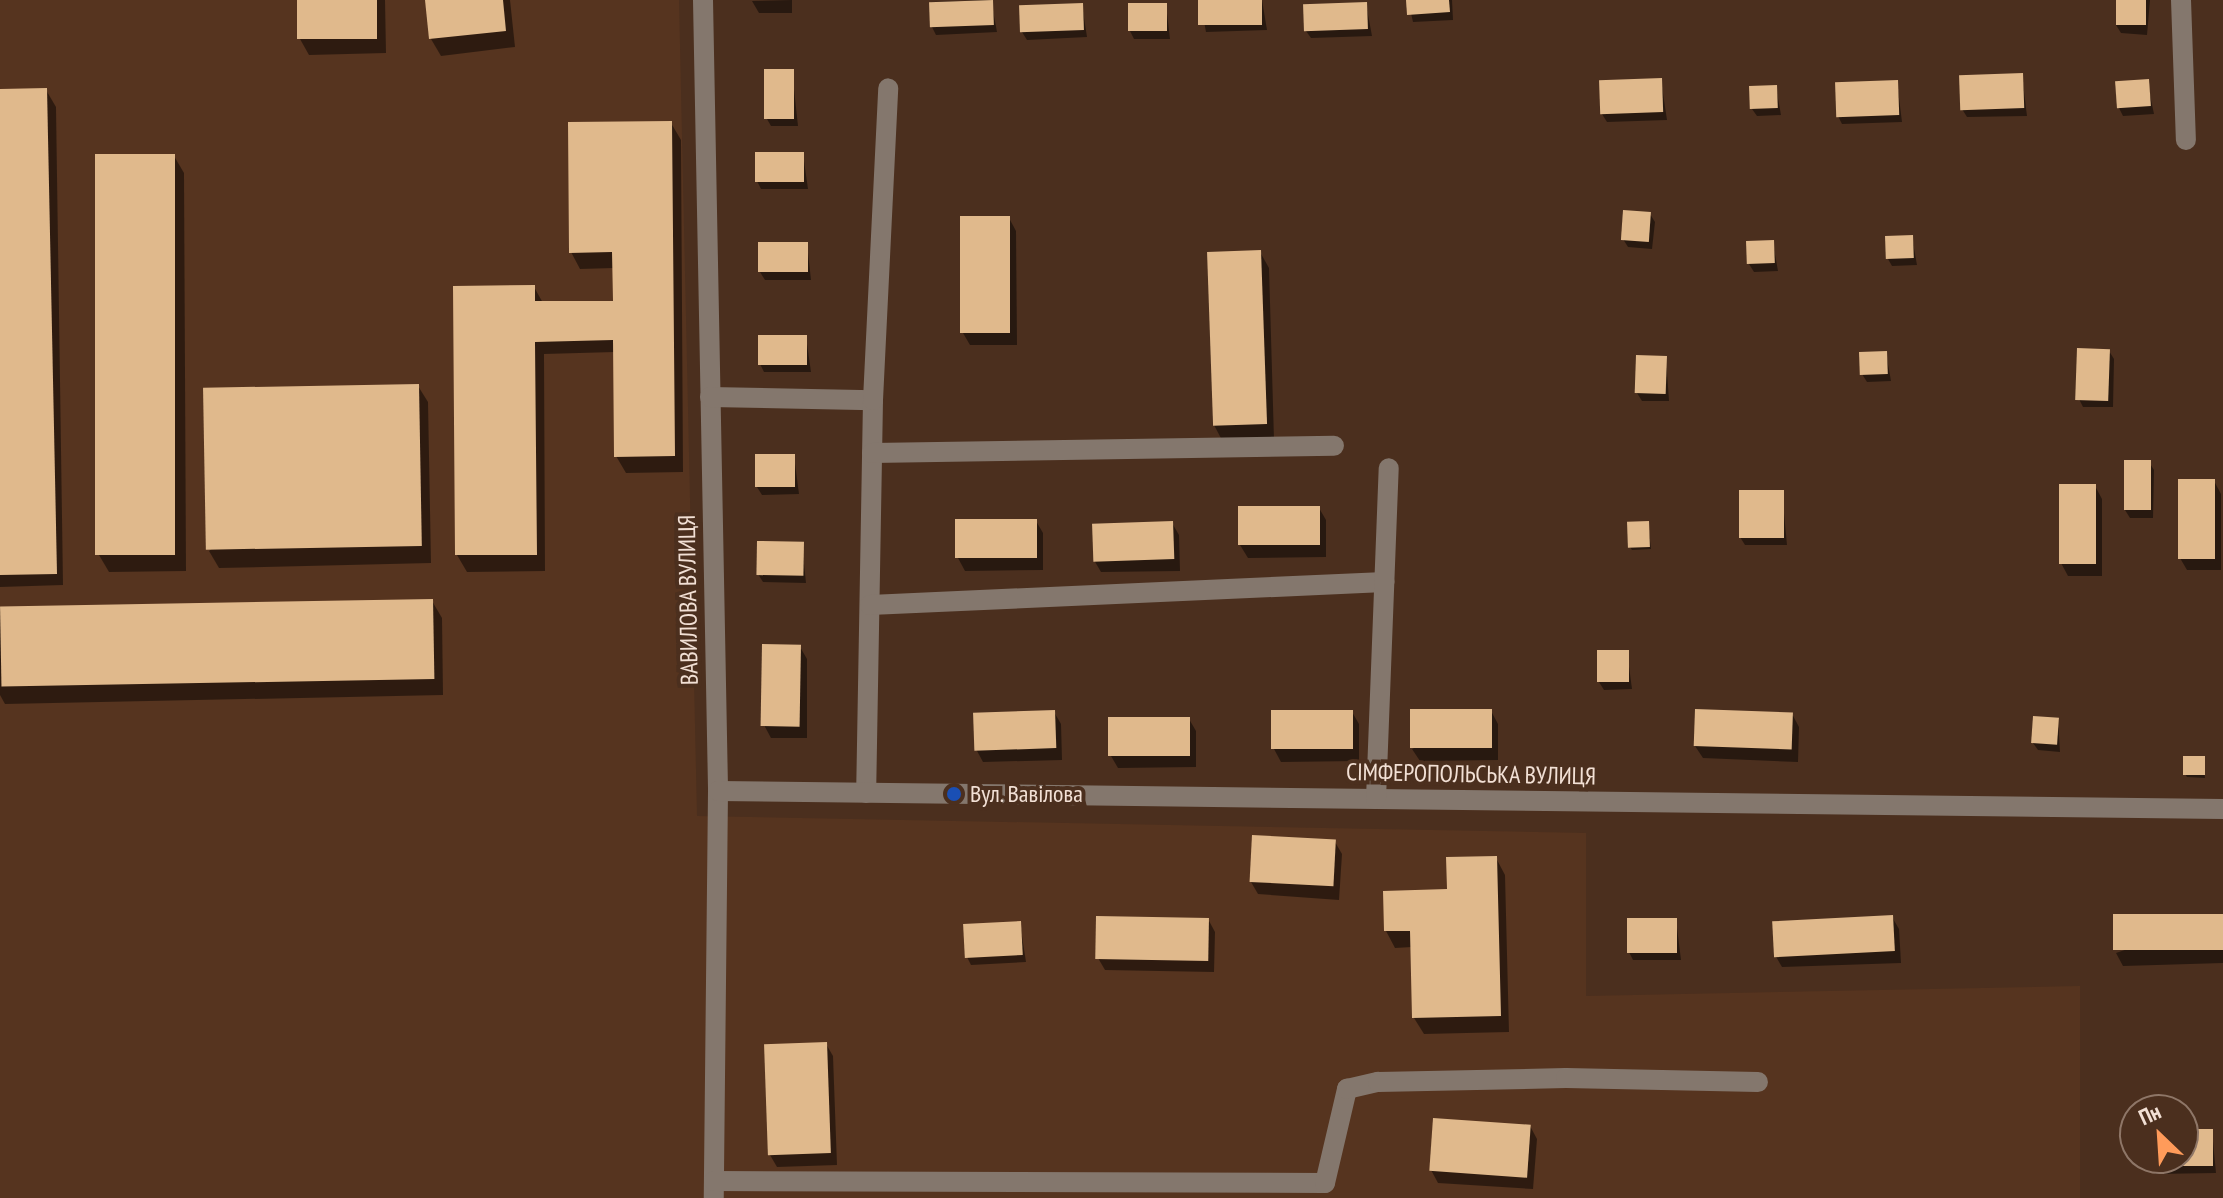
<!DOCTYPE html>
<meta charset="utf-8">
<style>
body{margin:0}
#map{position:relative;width:2223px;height:1198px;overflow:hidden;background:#4b2f1e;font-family:"PT Sans Narrow",sans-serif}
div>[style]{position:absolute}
.built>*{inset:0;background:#56341f}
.shadow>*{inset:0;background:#0007}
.building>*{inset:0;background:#e0b98c;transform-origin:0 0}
.minor>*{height:20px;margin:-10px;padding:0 10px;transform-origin:10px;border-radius:10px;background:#84776d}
.dots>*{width:22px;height:22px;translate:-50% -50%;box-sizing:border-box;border:4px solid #4b2f1e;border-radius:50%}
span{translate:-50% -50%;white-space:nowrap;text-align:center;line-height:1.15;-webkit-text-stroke:8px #4b2f1e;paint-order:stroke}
.street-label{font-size:24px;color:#f2e0d5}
.poi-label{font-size:24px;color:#f2e0d5}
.left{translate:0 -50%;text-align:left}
.north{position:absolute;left:2119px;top:1094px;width:80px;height:80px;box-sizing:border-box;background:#4b2f1e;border:2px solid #8e7667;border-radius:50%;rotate:335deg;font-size:22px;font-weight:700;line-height:32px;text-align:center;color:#f2e0d5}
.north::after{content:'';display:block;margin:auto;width:28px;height:36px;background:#ff9b5a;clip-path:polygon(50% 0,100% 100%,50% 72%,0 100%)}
</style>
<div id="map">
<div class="built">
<div style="clip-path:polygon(0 0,679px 0,697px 816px,1586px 833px,1586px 996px,2080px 986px,2080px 1198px,0 1198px)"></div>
</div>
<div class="shadow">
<div style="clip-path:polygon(299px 0,385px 0,386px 53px,309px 55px,300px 39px)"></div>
<div style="clip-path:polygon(427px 0,510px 0,515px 47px,441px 56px,431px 39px)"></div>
<div style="clip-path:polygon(792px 0,792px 13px,759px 13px,752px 1px)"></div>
<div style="clip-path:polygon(991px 0,997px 32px,936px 35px,932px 27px,931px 2px)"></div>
<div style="clip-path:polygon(1200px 0,1262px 0,1267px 30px,1206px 32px)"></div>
<div style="clip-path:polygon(1408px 0,1452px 0,1453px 20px,1413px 22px)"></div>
<div style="clip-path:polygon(2118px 0,2150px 0,2147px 35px,2121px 33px,2116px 25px)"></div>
<div style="clip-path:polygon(1366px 4px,1372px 36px,1311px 38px,1306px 31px)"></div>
<div style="clip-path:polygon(1082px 5px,1087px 37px,1027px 40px,1022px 32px)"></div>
<div style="clip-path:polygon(1166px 5px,1170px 39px,1134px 39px,1130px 31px)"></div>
<div style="clip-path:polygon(792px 71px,798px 126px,771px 126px,767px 119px)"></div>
<div style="clip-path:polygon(2022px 75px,2027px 116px,1967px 117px,1962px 109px)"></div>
<div style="clip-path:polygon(1661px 80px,1667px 120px,1607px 122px,1602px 114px)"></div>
<div style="clip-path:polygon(2147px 81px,2154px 114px,2123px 116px,2119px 108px)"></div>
<div style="clip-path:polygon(1897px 82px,1902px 122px,1842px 124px,1838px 116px)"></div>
<div style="clip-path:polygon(1776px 87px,1781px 115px,1757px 116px,1752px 109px)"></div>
<div style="clip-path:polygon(46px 90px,56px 107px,63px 585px,0 587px,0 91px)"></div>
<div style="clip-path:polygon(671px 123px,681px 140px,683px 472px,626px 473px,616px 456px,615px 352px,544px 354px,545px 571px,467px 572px,457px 555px,534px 287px,543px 303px,615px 309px,614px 268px,580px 269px,571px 252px)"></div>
<div style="clip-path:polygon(803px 154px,808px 189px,761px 189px,757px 181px)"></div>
<div style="clip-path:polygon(174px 156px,184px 173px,186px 571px,109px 572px,99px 555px)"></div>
<div style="clip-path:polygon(1650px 214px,1655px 222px,1652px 249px,1628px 247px,1623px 239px)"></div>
<div style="clip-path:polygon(1009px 218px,1016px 231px,1017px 345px,970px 345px,963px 333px)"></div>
<div style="clip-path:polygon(1912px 237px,1917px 265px,1892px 266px,1888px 259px)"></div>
<div style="clip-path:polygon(1773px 243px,1778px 271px,1754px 272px,1749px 264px)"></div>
<div style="clip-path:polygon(807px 244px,811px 280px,765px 280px,760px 272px)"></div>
<div style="clip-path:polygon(1260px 252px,1269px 268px,1274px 440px,1223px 442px,1214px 425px)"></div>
<div style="clip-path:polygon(806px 337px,811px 372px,764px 372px,760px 364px)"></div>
<div style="clip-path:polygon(2109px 351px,2114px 359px,2113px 407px,2083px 407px,2079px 399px)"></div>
<div style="clip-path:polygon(1886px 353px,1891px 381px,1867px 382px,1862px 374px)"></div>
<div style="clip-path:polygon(1666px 358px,1669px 401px,1642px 401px,1637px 393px)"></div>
<div style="clip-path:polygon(418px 386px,428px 402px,431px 563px,219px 568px,209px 551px)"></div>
<div style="clip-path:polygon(794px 456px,799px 494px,762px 495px,757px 487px)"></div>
<div style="clip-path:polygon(2149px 462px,2154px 470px,2153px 518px,2130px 518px,2125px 510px)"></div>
<div style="clip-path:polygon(2214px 481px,2221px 494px,2221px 570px,2187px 570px,2180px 558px)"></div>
<div style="clip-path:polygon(2095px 486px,2102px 499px,2102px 576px,2068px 576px,2061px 563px)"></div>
<div style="clip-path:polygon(1782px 492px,1787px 545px,1745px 545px,1740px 537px)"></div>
<div style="clip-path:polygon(1319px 508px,1326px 520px,1326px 557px,1248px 558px,1240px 545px)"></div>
<div style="clip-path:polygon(1036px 521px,1043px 533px,1043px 570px,965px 571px,958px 558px)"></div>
<div style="clip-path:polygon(1172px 523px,1179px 535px,1180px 571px,1101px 572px,1094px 560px)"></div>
<div style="clip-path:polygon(1648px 523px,1651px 549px,1632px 550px,1630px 547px)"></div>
<div style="clip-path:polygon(802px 544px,806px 583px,763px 582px,758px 574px)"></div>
<div style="clip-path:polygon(432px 601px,442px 618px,443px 695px,5px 704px,0 695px,0 610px)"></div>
<div style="clip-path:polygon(800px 647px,807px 659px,807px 738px,771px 738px,764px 725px)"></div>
<div style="clip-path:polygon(1627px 652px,1632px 689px,1604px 690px,1599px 682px)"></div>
<div style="clip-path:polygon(1491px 711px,1498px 724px,1498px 760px,1420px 761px,1412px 749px)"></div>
<div style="clip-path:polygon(1054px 712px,1061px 724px,1062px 760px,983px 762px,976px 749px)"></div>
<div style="clip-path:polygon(1352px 712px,1359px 724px,1359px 761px,1281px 762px,1274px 749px)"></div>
<div style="clip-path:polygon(1792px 714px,1799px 727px,1798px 762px,1703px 758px,1695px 746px)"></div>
<div style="clip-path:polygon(1189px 719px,1196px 731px,1196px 767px,1118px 768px,1111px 756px)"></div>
<div style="clip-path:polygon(2058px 720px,2060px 752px,2038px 750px,2033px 743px)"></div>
<div style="clip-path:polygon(2203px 758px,2205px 778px,2187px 777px,2185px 774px)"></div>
<div style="clip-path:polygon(1335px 842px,1342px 854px,1339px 900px,1258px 894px,1251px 882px)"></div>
<div style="clip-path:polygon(1496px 858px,1505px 875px,1509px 1032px,1424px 1034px,1414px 1018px,1412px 947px,1395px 948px,1386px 931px)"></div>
<div style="clip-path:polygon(2223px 916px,2223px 963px,2123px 966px,2116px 953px)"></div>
<div style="clip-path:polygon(1892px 917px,1899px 929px,1901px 963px,1782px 967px,1775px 955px)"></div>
<div style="clip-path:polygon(1208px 919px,1215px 932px,1214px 972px,1105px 970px,1098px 958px)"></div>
<div style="clip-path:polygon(1676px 920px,1681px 960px,1633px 960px,1629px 952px)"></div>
<div style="clip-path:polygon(1020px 923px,1026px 962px,971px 965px,967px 957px)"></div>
<div style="clip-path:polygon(826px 1044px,833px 1056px,837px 1165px,777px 1167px,770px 1155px)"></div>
<div style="clip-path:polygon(1530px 1126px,1537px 1139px,1533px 1189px,1438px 1183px,1431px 1170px)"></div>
<div style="clip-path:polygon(2183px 1131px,2212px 1131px,2216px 1173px,2155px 1174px,2151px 1158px,2183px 1158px)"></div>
</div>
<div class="building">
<div style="left:297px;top:0;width:80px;height:39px"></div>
<div style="clip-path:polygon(425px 0,503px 0,506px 31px,429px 39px)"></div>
<div style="left:993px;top:0;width:25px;height:64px;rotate:88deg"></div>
<div style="left:1198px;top:0;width:64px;height:25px"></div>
<div style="clip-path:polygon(1406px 0,1449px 0,1450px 12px,1407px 15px)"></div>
<div style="left:2116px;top:0;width:30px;height:25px"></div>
<div style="left:1367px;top:2px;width:27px;height:64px;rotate:88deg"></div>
<div style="left:1083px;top:3px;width:27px;height:64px;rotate:88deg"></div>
<div style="left:1167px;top:3px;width:28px;height:39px;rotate:90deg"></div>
<div style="left:764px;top:69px;width:30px;height:50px"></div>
<div style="left:2023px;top:73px;width:35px;height:64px;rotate:88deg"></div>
<div style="left:1662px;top:78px;width:34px;height:63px;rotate:88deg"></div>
<div style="left:2149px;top:79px;width:27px;height:34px;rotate:86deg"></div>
<div style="left:1898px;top:80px;width:35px;height:63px;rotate:88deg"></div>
<div style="left:1777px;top:85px;width:23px;height:28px;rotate:88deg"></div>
<div style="clip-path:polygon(47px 88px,57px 574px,0 575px,0 89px)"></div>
<div style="clip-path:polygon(672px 121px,675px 456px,614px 457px,613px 340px,535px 342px,537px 555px,455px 555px,453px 286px,535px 285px,535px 301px,613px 301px,612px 252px,569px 253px,568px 122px)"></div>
<div style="left:755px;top:152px;width:49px;height:30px"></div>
<div style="left:175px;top:154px;width:401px;height:80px;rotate:90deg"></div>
<div style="left:1623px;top:210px;width:28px;height:30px;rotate:4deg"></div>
<div style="left:1010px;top:216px;width:117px;height:50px;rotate:90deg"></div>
<div style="left:1913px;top:235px;width:23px;height:28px;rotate:88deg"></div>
<div style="left:1774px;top:240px;width:23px;height:28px;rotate:88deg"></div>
<div style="left:758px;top:242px;width:50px;height:30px"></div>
<div style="left:1261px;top:250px;width:174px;height:54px;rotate:88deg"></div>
<div style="left:758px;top:335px;width:49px;height:30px"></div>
<div style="left:2077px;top:348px;width:33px;height:52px;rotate:2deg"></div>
<div style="left:1887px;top:351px;width:23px;height:28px;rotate:88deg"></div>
<div style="left:1636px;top:355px;width:31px;height:38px;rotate:2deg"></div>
<div style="left:419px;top:384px;width:162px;height:216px;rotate:89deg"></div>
<div style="left:795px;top:454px;width:33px;height:40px;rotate:90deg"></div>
<div style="left:2124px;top:460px;width:27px;height:50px"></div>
<div style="left:2178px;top:479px;width:37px;height:80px"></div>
<div style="left:2059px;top:484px;width:37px;height:80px"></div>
<div style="left:1739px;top:490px;width:45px;height:48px"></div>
<div style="left:1320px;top:506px;width:39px;height:82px;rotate:90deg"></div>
<div style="left:1037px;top:519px;width:39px;height:82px;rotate:90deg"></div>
<div style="left:1173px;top:521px;width:38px;height:81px;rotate:88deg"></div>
<div style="left:1649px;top:521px;width:26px;height:22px;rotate:88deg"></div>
<div style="left:757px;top:541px;width:47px;height:34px;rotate:1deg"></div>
<div style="left:433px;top:599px;width:80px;height:433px;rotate:89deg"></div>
<div style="left:762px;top:644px;width:39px;height:82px;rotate:1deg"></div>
<div style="left:1597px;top:650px;width:32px;height:32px"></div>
<div style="left:1492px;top:709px;width:39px;height:82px;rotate:90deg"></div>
<div style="left:1695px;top:709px;width:98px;height:37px;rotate:2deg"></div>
<div style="left:1055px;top:710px;width:38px;height:82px;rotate:88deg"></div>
<div style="left:1353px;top:710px;width:39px;height:82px;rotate:90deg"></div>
<div style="left:2033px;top:716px;width:26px;height:27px;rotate:4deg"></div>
<div style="left:1108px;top:717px;width:82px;height:39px"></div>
<div style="left:2183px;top:756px;width:22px;height:19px"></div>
<div style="left:1252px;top:835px;width:84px;height:47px;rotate:3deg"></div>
<div style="clip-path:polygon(1497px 856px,1501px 1016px,1412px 1018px,1410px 931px,1384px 931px,1383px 891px,1447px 889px,1446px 857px)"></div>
<div style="left:2223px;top:914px;width:36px;height:110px;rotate:90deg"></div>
<div style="left:1893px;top:915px;width:36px;height:121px;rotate:87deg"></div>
<div style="left:1096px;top:916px;width:113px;height:43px;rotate:1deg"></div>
<div style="left:1627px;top:918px;width:50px;height:35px"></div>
<div style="left:1021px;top:921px;width:34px;height:58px;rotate:87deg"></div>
<div style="left:827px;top:1042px;width:111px;height:63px;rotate:88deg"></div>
<div style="left:1433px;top:1118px;width:98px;height:53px;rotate:4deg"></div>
<div style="clip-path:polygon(2183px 1129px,2213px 1129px,2213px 1166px,2149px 1166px,2149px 1158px,2183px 1158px)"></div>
</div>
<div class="minor">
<div style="left:703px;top:0;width:791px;rotate:88.91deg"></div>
<div style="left:718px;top:791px;width:407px;rotate:90.6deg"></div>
<div style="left:2181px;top:0;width:140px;rotate:88deg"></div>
<div style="left:710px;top:397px;width:163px;rotate:1.1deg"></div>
<div style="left:873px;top:400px;width:393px;rotate:91deg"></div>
<div style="left:873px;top:400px;width:312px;rotate:-87.2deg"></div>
<div style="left:872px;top:453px;width:462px;rotate:-0.9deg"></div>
<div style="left:870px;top:605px;width:515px;rotate:-2.56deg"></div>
<div style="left:718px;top:791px;width:1505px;rotate:0.69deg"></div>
<div style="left:1376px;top:799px;width:331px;rotate:-87.8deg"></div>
<div style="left:714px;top:1181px;width:611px;rotate:0.19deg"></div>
<div style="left:1325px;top:1183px;width:97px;rotate:-76.8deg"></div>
<div style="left:1347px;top:1089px;width:32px;rotate:-13deg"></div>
<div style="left:1378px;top:1082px;width:188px;rotate:-1.2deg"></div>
<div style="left:1566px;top:1078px;width:192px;rotate:1.2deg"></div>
</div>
<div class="dots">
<div style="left:954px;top:794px;background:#1a4fb4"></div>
</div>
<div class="street-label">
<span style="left:688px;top:600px;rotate:-91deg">ВАВИЛОВА ВУЛИЦЯ</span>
<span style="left:1471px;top:774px;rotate:1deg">СІМФЕРОПОЛЬСЬКА ВУЛИЦЯ</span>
</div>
<div class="poi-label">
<span class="left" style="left:970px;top:794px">Вул. Вавілова</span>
</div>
<div class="north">Пн</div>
</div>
